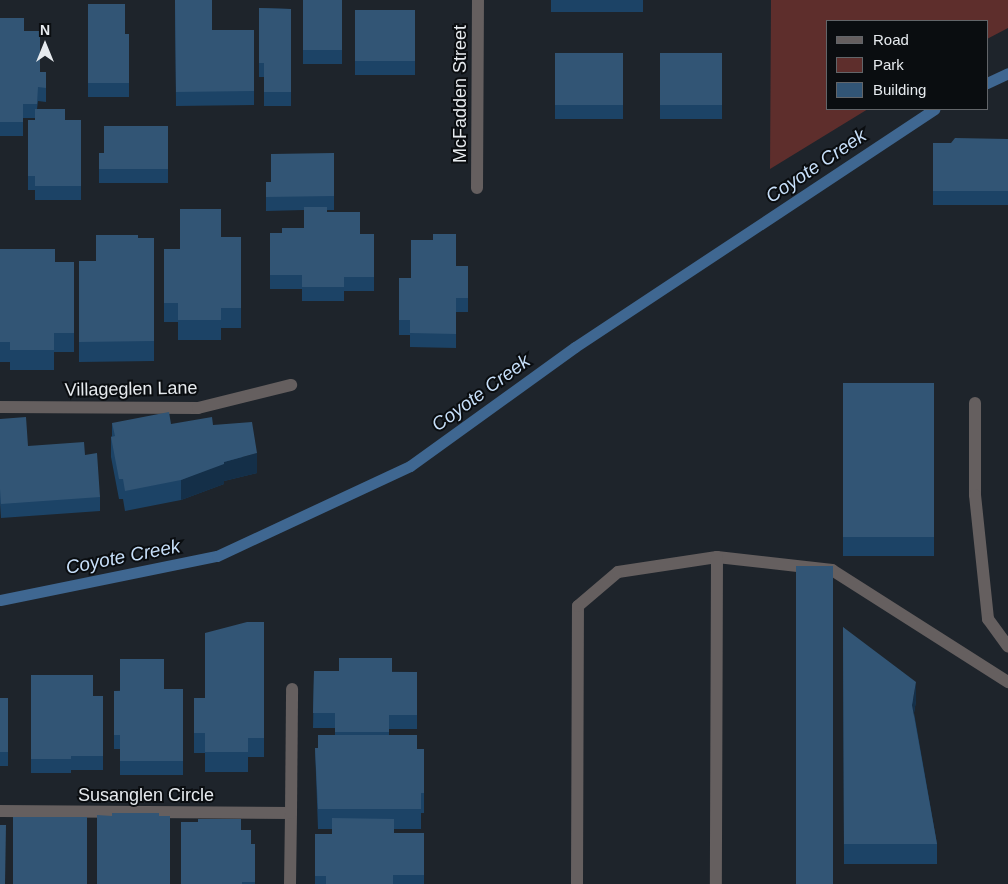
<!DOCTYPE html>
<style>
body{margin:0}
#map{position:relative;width:1008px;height:884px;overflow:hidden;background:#1e242b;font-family:Arial,sans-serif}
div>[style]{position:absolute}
.green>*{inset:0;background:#5e2e2c}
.stream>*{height:11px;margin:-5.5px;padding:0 5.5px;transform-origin:5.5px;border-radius:5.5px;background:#3f6791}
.minor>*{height:12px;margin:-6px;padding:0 6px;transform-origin:6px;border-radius:6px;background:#655f5f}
.wall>*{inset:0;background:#1c4366;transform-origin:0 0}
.shaded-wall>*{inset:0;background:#142f48}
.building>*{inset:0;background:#325575;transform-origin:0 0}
span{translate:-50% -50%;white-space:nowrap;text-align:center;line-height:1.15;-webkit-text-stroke:4px #0a0d10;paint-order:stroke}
.street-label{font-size:18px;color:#e6eaee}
.water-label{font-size:19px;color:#c7dff9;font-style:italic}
.legend{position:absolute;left:826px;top:20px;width:162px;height:90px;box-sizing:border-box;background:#0a0d10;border:1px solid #626569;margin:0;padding:6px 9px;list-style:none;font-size:15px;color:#e6eaee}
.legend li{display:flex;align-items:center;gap:10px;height:25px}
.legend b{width:25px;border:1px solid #626569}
.north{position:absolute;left:20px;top:20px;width:50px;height:50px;-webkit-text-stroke:4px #0a0d10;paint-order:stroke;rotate:0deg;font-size:14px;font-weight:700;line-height:20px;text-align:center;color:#e6eaee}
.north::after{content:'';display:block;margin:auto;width:18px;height:22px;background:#e6eaee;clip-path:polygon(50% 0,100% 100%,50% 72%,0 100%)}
</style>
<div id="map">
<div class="green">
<div style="clip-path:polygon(771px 0,1008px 0,1008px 28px,987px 39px,987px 21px,827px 21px,827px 109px,868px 109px,770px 169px)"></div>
</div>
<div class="stream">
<div style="left:987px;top:83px;width:23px;rotate:-25deg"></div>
<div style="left:0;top:600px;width:221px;rotate:-11.5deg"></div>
<div style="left:217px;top:556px;width:213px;rotate:-25deg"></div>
<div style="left:410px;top:466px;width:203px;rotate:-35.8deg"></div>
<div style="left:575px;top:347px;width:431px;rotate:-33.5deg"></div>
</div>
<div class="minor">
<div style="left:477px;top:188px;width:188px;rotate:-89.7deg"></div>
<div style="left:975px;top:403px;width:92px;rotate:90deg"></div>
<div style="left:975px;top:495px;width:125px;rotate:84deg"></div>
<div style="left:988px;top:619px;width:34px;rotate:54deg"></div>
<div style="left:0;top:407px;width:198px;rotate:0.3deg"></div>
<div style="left:198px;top:408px;width:96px;rotate:-13.9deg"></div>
<div style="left:717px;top:557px;width:116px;rotate:6.4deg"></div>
<div style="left:832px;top:570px;width:209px;rotate:32.5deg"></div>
<div style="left:0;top:811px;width:291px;rotate:0.4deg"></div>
<div style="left:291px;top:813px;width:71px;rotate:90.8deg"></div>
<div style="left:291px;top:813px;width:124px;rotate:-89.5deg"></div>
<div style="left:577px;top:884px;width:278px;rotate:-89.8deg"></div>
<div style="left:578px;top:606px;width:52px;rotate:-40.4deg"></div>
<div style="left:618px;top:572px;width:100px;rotate:-8.6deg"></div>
<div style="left:717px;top:557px;width:327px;rotate:90.2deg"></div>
</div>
<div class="wall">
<div style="clip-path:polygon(175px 0,212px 30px,254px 30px,254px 105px,176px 106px)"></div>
<div style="left:303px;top:0;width:39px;height:64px"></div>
<div style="left:551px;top:0;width:92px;height:12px"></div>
<div style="clip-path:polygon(88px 4px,125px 34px,129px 34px,129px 97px,88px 97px)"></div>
<div style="clip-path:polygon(259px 8px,291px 9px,291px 106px,264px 106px,264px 77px,259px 77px)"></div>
<div style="left:355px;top:10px;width:60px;height:65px"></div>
<div style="clip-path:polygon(0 18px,24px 31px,40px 72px,46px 86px,46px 102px,38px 101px,37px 109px,65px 120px,81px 120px,81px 200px,35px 200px,35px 190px,28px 190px,28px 120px,35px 120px,35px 118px,23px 118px,23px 136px,0 136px)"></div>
<div style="left:555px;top:53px;width:68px;height:66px"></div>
<div style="left:722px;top:53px;width:66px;height:62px;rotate:90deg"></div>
<div style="clip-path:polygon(168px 126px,168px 183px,99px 183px,99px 153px,104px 153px)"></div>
<div style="clip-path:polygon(1008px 139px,1008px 205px,933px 205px,933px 143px,951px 143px)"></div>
<div style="clip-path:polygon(334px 153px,334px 210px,327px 210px,327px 212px,360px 234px,374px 234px,374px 291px,344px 291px,344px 301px,302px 301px,302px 289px,270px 289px,270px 233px,282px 233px,304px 228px,304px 210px,266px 211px,266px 182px,271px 182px)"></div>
<div style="clip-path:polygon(221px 237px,241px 237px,241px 328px,221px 328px,221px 340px,178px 340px,178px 322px,164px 322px,164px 249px,180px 249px)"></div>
<div style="clip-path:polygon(138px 238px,154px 238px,154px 361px,79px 362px,79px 261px,96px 261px)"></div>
<div style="clip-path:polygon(0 249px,55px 262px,74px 262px,74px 352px,54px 352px,54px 370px,10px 370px,10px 362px,0 362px)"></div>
<div style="clip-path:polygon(456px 266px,468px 266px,468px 312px,456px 312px,456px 348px,410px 347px,410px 335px,399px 335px,399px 278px,411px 278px)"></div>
<div style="left:843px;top:383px;width:91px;height:173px"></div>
<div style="clip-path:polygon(0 419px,28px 446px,85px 455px,100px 497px,100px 511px,1px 518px,0 503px)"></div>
<div style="clip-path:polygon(112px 423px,213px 425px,257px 473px,224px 481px,224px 484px,181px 500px,125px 511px,123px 499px,119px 499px,111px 457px,111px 437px,112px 436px)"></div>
<div style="clip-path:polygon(264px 622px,264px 757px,248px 757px,248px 772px,205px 772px,205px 753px,194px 753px,194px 698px,205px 698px)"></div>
<div style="clip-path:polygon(843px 627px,916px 701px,914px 713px,937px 844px,937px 864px,844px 864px)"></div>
<div style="clip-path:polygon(314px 671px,417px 672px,417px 729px,389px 729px,389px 735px,417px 749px,424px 749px,424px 813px,421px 813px,421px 829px,394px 829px,394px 833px,424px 833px,424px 884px,315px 884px,315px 834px,332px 834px,332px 829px,318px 829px,315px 748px,318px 748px,335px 735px,335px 728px,313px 728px)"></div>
<div style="clip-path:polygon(31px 675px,93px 696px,103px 696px,103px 770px,71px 770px,71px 773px,31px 773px)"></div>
<div style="clip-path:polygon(164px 689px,183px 689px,183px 775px,120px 775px,120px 749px,114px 749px,114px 691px)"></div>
<div style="left:0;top:698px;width:8px;height:68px"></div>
<div style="clip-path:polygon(241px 830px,251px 844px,255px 844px,255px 884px,181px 884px)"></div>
</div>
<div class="shaded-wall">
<div style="clip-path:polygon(257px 453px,257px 473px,224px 481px,224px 484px,181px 500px,181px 480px,224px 462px)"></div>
<div style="clip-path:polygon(916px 682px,916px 701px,912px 724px,912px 705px)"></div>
</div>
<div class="building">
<div style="clip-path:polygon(175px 0,212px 0,212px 30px,254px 30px,254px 91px,176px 92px)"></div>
<div style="left:303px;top:0;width:39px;height:50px"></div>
<div style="clip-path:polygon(88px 4px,125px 4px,125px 34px,129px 34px,129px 83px,88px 83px)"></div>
<div style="clip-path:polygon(259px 8px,291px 9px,291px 92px,264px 92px,264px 63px,259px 63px)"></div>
<div style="left:355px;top:10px;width:60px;height:51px"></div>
<div style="clip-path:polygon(0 18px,24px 18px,24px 31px,40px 31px,40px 72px,46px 72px,46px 88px,38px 87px,37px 104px,23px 104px,23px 122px,0 122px)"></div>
<div style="left:555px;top:53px;width:68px;height:52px"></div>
<div style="left:722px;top:53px;width:52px;height:62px;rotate:90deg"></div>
<div style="clip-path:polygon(35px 109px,65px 109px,65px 120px,81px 120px,81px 186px,35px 186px,35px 176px,28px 176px,28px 120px,35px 120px)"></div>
<div style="clip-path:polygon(104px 126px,168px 126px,168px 169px,99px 169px,99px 153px,104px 153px)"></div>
<div style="clip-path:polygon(955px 138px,1008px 139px,1008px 191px,933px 191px,933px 143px,951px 143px)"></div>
<div style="clip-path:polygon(334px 153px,334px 196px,266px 197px,266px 182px,271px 182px,271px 154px)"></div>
<div style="clip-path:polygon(304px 207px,327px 207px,327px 212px,360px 212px,360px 234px,374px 234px,374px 277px,344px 277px,344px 287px,302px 287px,302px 275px,270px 275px,270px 233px,282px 233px,282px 228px,304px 228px)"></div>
<div style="clip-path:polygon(180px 209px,221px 209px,221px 237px,241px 237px,241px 308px,221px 308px,221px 320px,178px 320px,178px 303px,164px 303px,164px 249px,180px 249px)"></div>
<div style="clip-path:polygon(433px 234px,456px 234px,456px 266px,468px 266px,468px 298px,456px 298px,456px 334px,410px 333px,410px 320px,399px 320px,399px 278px,411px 278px,411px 240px,433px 240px)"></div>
<div style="clip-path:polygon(96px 235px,138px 235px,138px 238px,154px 238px,154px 341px,79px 342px,79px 261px,96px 261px)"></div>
<div style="clip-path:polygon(0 249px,55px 249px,55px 262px,74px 262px,74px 333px,54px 333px,54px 350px,10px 350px,10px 342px,0 342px)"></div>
<div style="left:843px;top:383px;width:91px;height:154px"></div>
<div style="clip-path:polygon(169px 412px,171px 424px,212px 417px,213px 425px,252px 422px,257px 453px,224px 462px,224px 464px,181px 480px,125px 491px,123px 479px,119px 479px,111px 437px,115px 436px,112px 423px)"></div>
<div style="clip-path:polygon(26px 417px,28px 446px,84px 442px,85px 455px,97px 453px,100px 497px,1px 504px,0 489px,0 419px)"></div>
<div style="left:796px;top:566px;width:37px;height:318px"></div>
<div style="clip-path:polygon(247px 622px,264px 622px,264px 738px,248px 738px,248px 752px,205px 752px,205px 733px,194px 733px,194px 698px,205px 698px,205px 633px)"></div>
<div style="clip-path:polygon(843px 627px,916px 682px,912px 705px,937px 844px,844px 844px)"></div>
<div style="clip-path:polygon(339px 658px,392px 658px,392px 672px,417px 672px,417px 715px,389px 715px,389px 732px,335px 732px,335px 713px,313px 713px,314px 671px,339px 671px)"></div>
<div style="clip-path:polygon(120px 659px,164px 659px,164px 689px,183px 689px,183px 761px,120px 761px,120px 735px,114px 735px,114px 691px,120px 691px)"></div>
<div style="clip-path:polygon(31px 675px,93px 675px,93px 696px,103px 696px,103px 756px,71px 756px,71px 759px,31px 759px)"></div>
<div style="left:0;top:698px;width:8px;height:54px"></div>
<div style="clip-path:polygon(318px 735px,417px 735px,417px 749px,424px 749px,424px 793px,421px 793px,421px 809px,318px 809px,315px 748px,318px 748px)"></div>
<div style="clip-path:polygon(112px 813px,159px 813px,159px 816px,170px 816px,170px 884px,97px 884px,97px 815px,112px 816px)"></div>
<div style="left:87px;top:817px;width:67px;height:74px;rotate:90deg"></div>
<div style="clip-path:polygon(332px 818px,394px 819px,394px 833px,424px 833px,424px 875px,393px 875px,393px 884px,326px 884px,326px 876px,315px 876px,315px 834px,332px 834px)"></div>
<div style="clip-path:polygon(198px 819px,241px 819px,241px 830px,251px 830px,251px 844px,255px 844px,255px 882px,242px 882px,242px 884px,181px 884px,181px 822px,198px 822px)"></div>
<div style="clip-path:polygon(0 825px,6px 825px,5px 884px,0 884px)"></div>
</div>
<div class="street-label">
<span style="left:460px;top:94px;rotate:-90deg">McFadden Street</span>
<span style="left:131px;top:389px;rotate:-1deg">Villageglen Lane</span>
<span style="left:146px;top:795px">Susanglen Circle</span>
</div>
<div class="water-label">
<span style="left:816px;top:166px;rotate:-34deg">Coyote Creek</span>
<span style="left:481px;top:393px;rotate:-36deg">Coyote Creek</span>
<span style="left:123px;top:557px;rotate:-11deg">Coyote Creek</span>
</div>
<ul class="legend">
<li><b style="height:6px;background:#655f5f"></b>Road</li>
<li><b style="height:14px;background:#5e2e2c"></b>Park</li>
<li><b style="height:14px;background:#325575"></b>Building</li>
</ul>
<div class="north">N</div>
</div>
